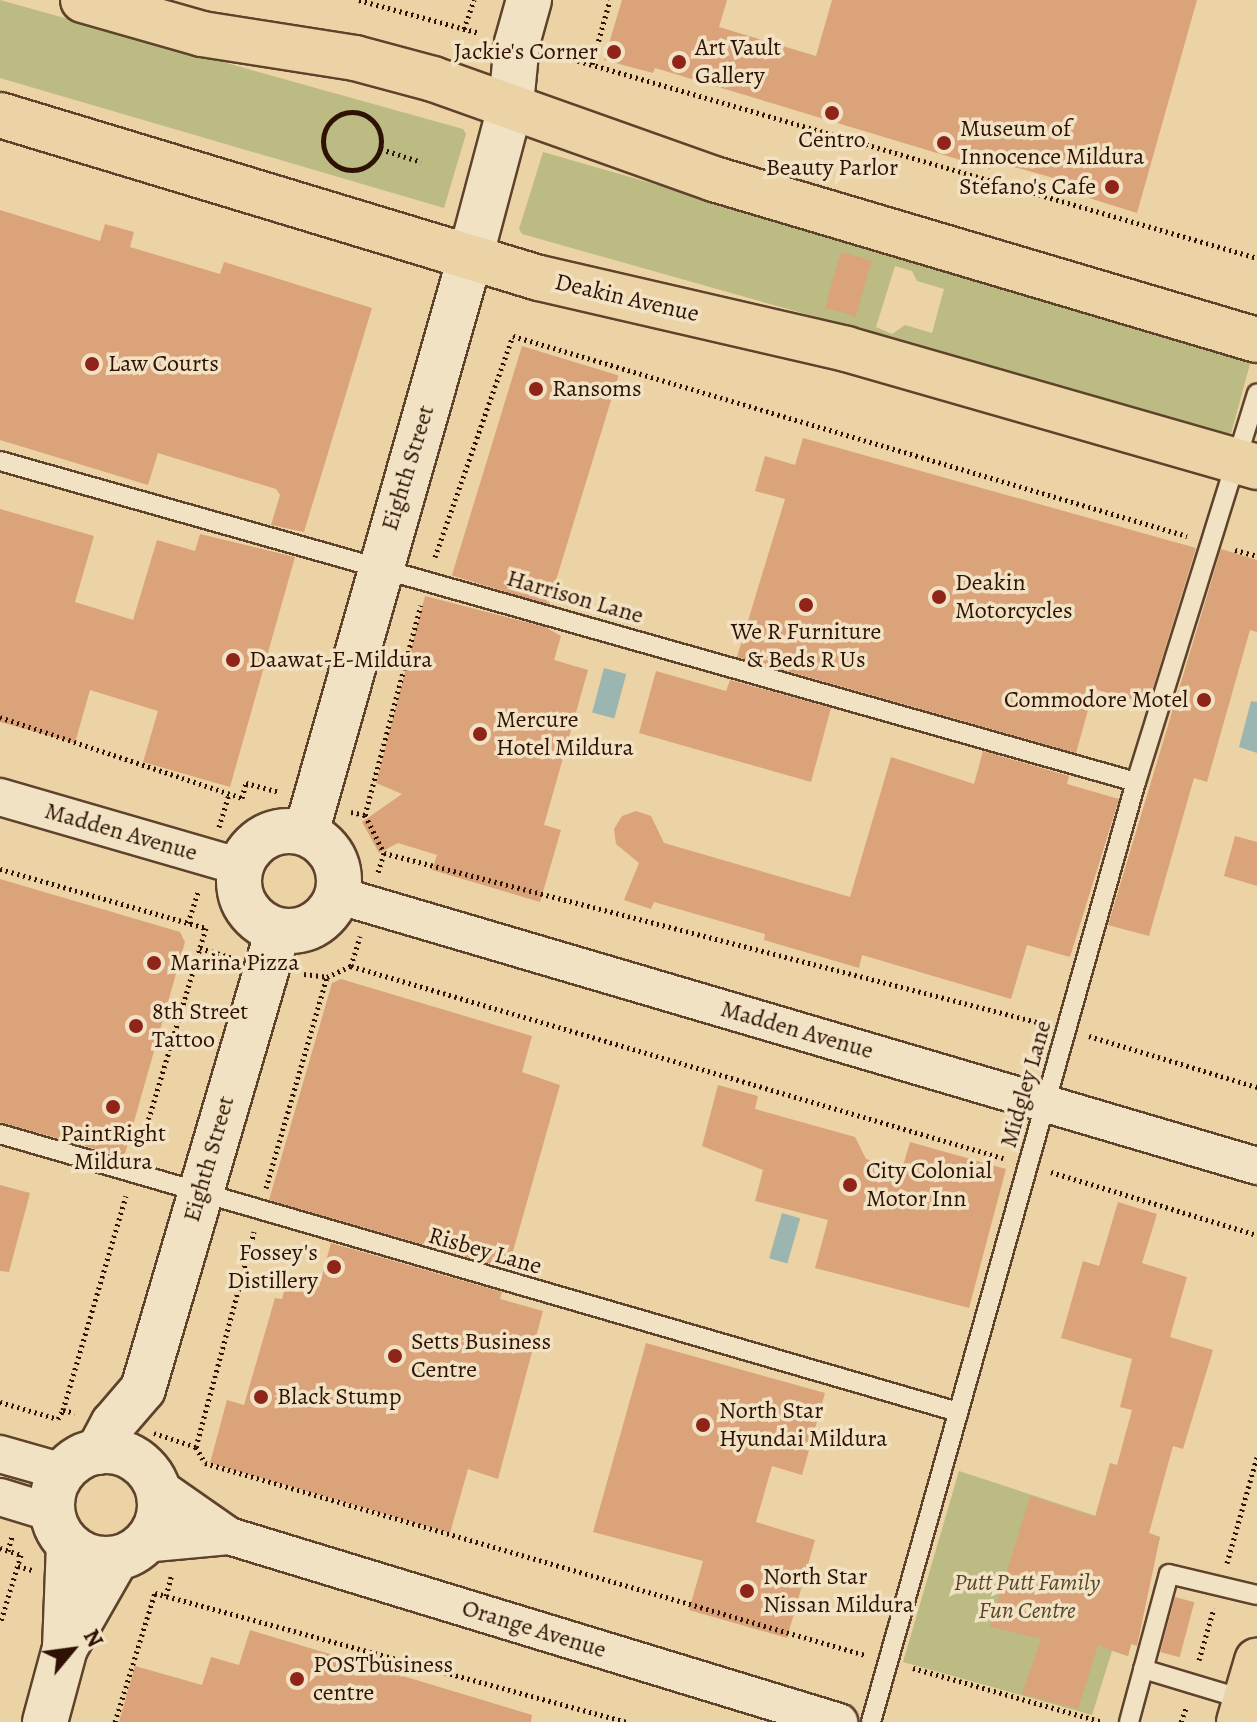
<!DOCTYPE html>
<style>
body{margin:0}
#map{position:relative;width:1257px;height:1722px;overflow:hidden;background:#ebd3a5;font-family:Alegreya,serif}
div>[style]{position:absolute}
.green>*{inset:0;background:#bcbb83}
.water>*{inset:0;background:#9bb6b0;transform-origin:0 0}
.building>*{inset:0;background:#dba37a;transform-origin:0 0}
.path>*{height:5px;margin-top:-2.5px;transform-origin:0;background:repeating-linear-gradient(90deg,#2f1204 0 2px,transparent 0 6px)}
.path>.ring{margin:-2.5px;padding:0;box-sizing:content-box;background:none;border:5px solid #2f1204;border-radius:50%}
.roads{filter:drop-shadow(2px 0 #5e422c) drop-shadow(-2px 0 #5e422c) drop-shadow(0 2px #5e422c) drop-shadow(0 -2px #5e422c)}
.service>*{height:18px;margin:-9px;padding:0 9px;transform-origin:9px;border-radius:9px;background:#f2e2c4}
.minor>*{height:36px;margin:-18px;padding:0 18px;transform-origin:18px;border-radius:18px;background:#f2e2c4}
.tertiary>*{height:44px;margin:-22px;padding:0 22px;transform-origin:22px;border-radius:22px;background:#f2e2c4}
.tertiary>.ring{margin:-22px;padding:0;box-sizing:content-box;background:none;border:44px solid #f2e2c4;border-radius:50%}
.trunk>*{height:44px;margin:-22px;padding:0 22px;transform-origin:22px;border-radius:22px;background:#ebd3a5}
.dots>*{width:22px;height:22px;translate:-50% -50%;box-sizing:border-box;border:4px solid #f2e2c4;border-radius:50%}
span{translate:-50% -50%;white-space:nowrap;text-align:center;line-height:1.15;-webkit-text-stroke:7px #f2e2c4;paint-order:stroke}
.poi-label{font-size:24px;color:#2f1204}
.left{translate:0 -50%;text-align:left}
.right{translate:-100% -50%;text-align:right}
.street-label{font-size:24px;color:#2f1204}
.park-label{font-size:24px;color:#59452a;font-style:italic}
.north{position:absolute;left:32px;top:1610px;width:80px;height:80px;-webkit-text-stroke:6px #f2e2c4;paint-order:stroke;rotate:61deg;font-size:22px;font-weight:700;line-height:32px;text-align:center;color:#2f1204}
.north::after{content:'';display:block;margin:auto;width:28px;height:36px;background:#2f1204;clip-path:polygon(50% 0,100% 100%,50% 72%,0 100%)}
</style>
<div id="map">
<div class="green">
<div style="clip-path:polygon(0 0,463px 129px,466px 134px,444px 208px,0 78px)"></div>
<div style="clip-path:polygon(evenodd,543px 152px,1242px 353px,1250px 364px,1231px 434px,522px 234px,519px 229px,543px 152px,895px 266px,912px 271px,917px 281px,944px 289px,932px 333px,905px 325px,892px 334px,876px 327px,895px 266px)"></div>
<div style="clip-path:polygon(959px 1471px,1160px 1537px,1128px 1656px,1112px 1651px,1092px 1715px,903px 1662px)"></div>
</div>
<div class="water">
<div style="left:604px;top:668px;width:23px;height:46px;rotate:15deg"></div>
<div style="clip-path:polygon(1251px 701px,1257px 702px,1257px 753px,1239px 747px)"></div>
<div style="left:782px;top:1213px;width:19px;height:47px;rotate:16deg"></div>
</div>
<div class="building">
<div style="clip-path:polygon(622px 0,727px 0,719px 27px,816px 56px,832px 0,1197px 0,1137px 213px,1089px 198px,1092px 190px,1050px 177px,992px 161px,990px 169px,655px 68px,653px 73px,604px 60px)"></div>
<div style="clip-path:polygon(0 210px,100px 241px,105px 224px,134px 232px,130px 247px,220px 274px,224px 262px,372px 308px,304px 532px,271px 525px,280px 495px,276px 489px,158px 453px,148px 485px,0 440px)"></div>
<div style="left:841px;top:252px;width:32px;height:58px;rotate:16deg"></div>
<div style="left:522px;top:346px;width:101px;height:240px;rotate:17deg"></div>
<div style="clip-path:polygon(803px 438px,1196px 548px,1148px 704px,1094px 689px,1076px 753px,737px 657px,785px 499px,755px 491px,765px 456px,795px 465px)"></div>
<div style="clip-path:polygon(0 509px,94px 536px,75px 602px,133px 620px,157px 540px,195px 551px,200px 534px,295px 557px,230px 787px,143px 762px,158px 711px,90px 690px,75px 743px,0 722px)"></div>
<div style="clip-path:polygon(1221px 549px,1257px 560px,1257px 632px,1250px 630px,1207px 782px,1194px 778px,1149px 936px,1108px 925px)"></div>
<div style="clip-path:polygon(425px 596px,545px 627px,561px 636px,554px 660px,588px 670px,544px 825px,561px 830px,540px 902px,432px 870px,437px 855px,398px 843px,379px 853px,362px 822px,402px 794px,376px 783px)"></div>
<div style="clip-path:polygon(656px 671px,726px 691px,730px 680px,831px 708px,811px 782px,639px 733px)"></div>
<div style="clip-path:polygon(983px 751px,1069px 776px,1067px 784px,1119px 799px,1070px 957px,1027px 945px,1011px 999px,862px 955px,859px 968px,764px 940px,765px 934px,654px 902px,651px 909px,624px 900px,639px 863px,616px 844px,614px 829px,622px 816px,636px 811px,651px 816px,664px 843px,850px 897px,891px 757px,974px 784px)"></div>
<div style="clip-path:polygon(1235px 836px,1257px 842px,1257px 886px,1224px 876px)"></div>
<div style="clip-path:polygon(0 879px,180px 932px,185px 942px,124px 1157px,0 1122px)"></div>
<div style="clip-path:polygon(341px 979px,532px 1036px,522px 1072px,560px 1085px,508px 1269px,269px 1200px,332px 983px)"></div>
<div style="clip-path:polygon(718px 1085px,758px 1096px,755px 1109px,855px 1137px,866px 1159px,902px 1169px,910px 1142px,1006px 1169px,969px 1308px,815px 1268px,828px 1220px,755px 1201px,763px 1170px,702px 1146px)"></div>
<div style="clip-path:polygon(0 1185px,30px 1193px,9px 1272px,0 1271px)"></div>
<div style="clip-path:polygon(1118px 1202px,1157px 1214px,1142px 1263px,1187px 1277px,1170px 1337px,1213px 1350px,1183px 1449px,1173px 1446px,1149px 1533px,1160px 1537px,1137px 1646px,1131px 1644px,1128px 1656px,1098px 1645px,1078px 1709px,1022px 1694px,1041px 1639px,990px 1627px,1030px 1496px,1095px 1517px,1110px 1463px,1117px 1465px,1132px 1410px,1120px 1407px,1132px 1359px,1061px 1338px,1083px 1261px,1099px 1266px)"></div>
<div style="clip-path:polygon(331px 1243px,502px 1292px,500px 1299px,543px 1311px,498px 1479px,468px 1469px,450px 1533px,210px 1463px,227px 1400px,244px 1405px,275px 1298px,282px 1299px,288px 1278px,319px 1287px)"></div>
<div style="clip-path:polygon(646px 1343px,825px 1393px,802px 1475px,772px 1466px,756px 1522px,815px 1540px,787px 1638px,689px 1610px,703px 1561px,593px 1532px)"></div>
<div style="left:1175px;top:1597px;width:20px;height:57px;rotate:15deg"></div>
<div style="clip-path:polygon(250px 1630px,532px 1715px,531px 1722px,119px 1722px,135px 1666px,202px 1685px,211px 1657px,239px 1665px)"></div>
</div>
<div class="path">
<div style="left:359px;top:0;width:125px;rotate:15.3deg"></div>
<div style="left:464px;top:29px;width:31px;rotate:-71deg"></div>
<div style="left:555px;top:54px;width:731px;rotate:16.2deg"></div>
<div style="left:592px;top:64px;width:66px;rotate:-74.3deg"></div>
<div class="ring" style="left:323px;top:112px;width:53px;height:53px"></div>
<div style="left:381px;top:149px;width:42px;rotate:18deg"></div>
<div style="left:1235px;top:550px;width:23px;rotate:15deg"></div>
<div style="left:435px;top:557px;width:234px;rotate:-70.6deg"></div>
<div style="left:513px;top:336px;width:703px;rotate:16.53deg"></div>
<div style="left:0;top:717px;width:255px;rotate:18.5deg"></div>
<div style="left:242px;top:798px;width:16px;rotate:-75deg"></div>
<div style="left:246px;top:783px;width:34px;rotate:15deg"></div>
<div style="left:351px;top:812px;width:14px;rotate:12deg"></div>
<div style="left:365px;top:815px;width:42px;rotate:63.4deg"></div>
<div style="left:384px;top:853px;width:21px;rotate:107deg"></div>
<div style="left:365px;top:815px;width:217px;rotate:-75.1deg"></div>
<div style="left:219px;top:827px;width:34px;rotate:-73deg"></div>
<div style="left:384px;top:853px;width:679px;rotate:14.51deg"></div>
<div style="left:0;top:869px;width:214px;rotate:16deg"></div>
<div style="left:206px;top:928px;width:21px;rotate:107deg"></div>
<div style="left:200px;top:948px;width:34px;rotate:17deg"></div>
<div style="left:188px;top:923px;width:35px;rotate:-72deg"></div>
<div style="left:351px;top:966px;width:31px;rotate:-73deg"></div>
<div style="left:304px;top:974px;width:23px;rotate:7deg"></div>
<div style="left:327px;top:977px;width:26px;rotate:-25deg"></div>
<div style="left:351px;top:966px;width:680px;rotate:16.41deg"></div>
<div style="left:1089px;top:1036px;width:176px;rotate:16.9deg"></div>
<div style="left:140px;top:1148px;width:209px;rotate:-73.3deg"></div>
<div style="left:1051px;top:1172px;width:215px;rotate:17deg"></div>
<div style="left:266px;top:1188px;width:220px;rotate:-73.9deg"></div>
<div style="left:0;top:1402px;width:60px;rotate:16.3deg"></div>
<div style="left:58px;top:1419px;width:10px;rotate:-61deg"></div>
<div style="left:63px;top:1410px;width:12px;rotate:14deg"></div>
<div style="left:63px;top:1410px;width:223px;rotate:-73.6deg"></div>
<div style="left:154px;top:1433px;width:44px;rotate:18.4deg"></div>
<div style="left:196px;top:1447px;width:18px;rotate:61deg"></div>
<div style="left:205px;top:1463px;width:687px;rotate:16.22deg"></div>
<div style="left:196px;top:1447px;width:223px;rotate:-74.9deg"></div>
<div style="left:0;top:1548px;width:22px;rotate:18deg"></div>
<div style="left:21px;top:1555px;width:72px;rotate:106.9deg"></div>
<div style="left:8px;top:1551px;width:16px;rotate:-75deg"></div>
<div style="left:1227px;top:1563px;width:110px;rotate:-74.2deg"></div>
<div style="left:18px;top:1566px;width:15px;rotate:16deg"></div>
<div style="left:166px;top:1596px;width:23px;rotate:-75deg"></div>
<div style="left:1199px;top:1660px;width:54px;rotate:-73.9deg"></div>
<div style="left:913px;top:1668px;width:197px;rotate:15.9deg"></div>
<div style="left:115px;top:1722px;width:135px;rotate:-72.8deg"></div>
<div style="left:155px;top:1593px;width:488px;rotate:15.3deg"></div>
<div style="left:1181px;top:1722px;width:15px;rotate:-70deg"></div>
</div>
<div class="roads">
<div class="service">
<div style="left:0;top:461px;width:1180px;rotate:15.78deg"></div>
<div style="left:0;top:1134px;width:998px;rotate:16.18deg"></div>
<div style="left:1143px;top:1669px;width:108px;rotate:16.8deg"></div>
<div style="left:871px;top:1722px;width:977px;rotate:-74.26deg"></div>
<div style="left:1136px;top:782px;width:407px;rotate:-72.7deg"></div>
<div style="left:1129px;top:1722px;width:153px;rotate:-74.9deg"></div>
<div style="left:1169px;top:1574px;width:90px;rotate:13.4deg"></div>
</div>
<div class="minor">
<div style="left:0;top:797px;width:251px;rotate:16.2deg"></div>
<div style="left:337px;top:895px;width:959px;rotate:16.41deg"></div>
<div style="left:0;top:1454px;width:66px;rotate:15.9deg"></div>
<div style="left:156px;top:1485px;width:89px;rotate:34.9deg"></div>
<div style="left:229px;top:1536px;width:638px;rotate:16.96deg"></div>
<div style="left:0;top:1497px;width:54px;rotate:17.1deg"></div>
<div style="left:143px;top:1544px;width:86px;rotate:-5.3deg"></div>
</div>
<div class="tertiary">
<div class="ring" style="left:239px;top:831px;width:56px;height:56px"></div>
<div style="left:306px;top:833px;width:598px;rotate:-74.08deg"></div>
<div style="left:470px;top:258px;width:159px;rotate:-75.1deg"></div>
<div style="left:511px;top:104px;width:61px;rotate:-84.4deg"></div>
<div style="left:517px;top:43px;width:45px;rotate:-74.4deg"></div>
<div class="ring" style="left:52px;top:1451px;width:64px;height:64px"></div>
<div style="left:98px;top:1452px;width:32px;rotate:-62deg"></div>
<div style="left:113px;top:1424px;width:46px;rotate:-49.4deg"></div>
<div style="left:143px;top:1389px;width:478px;rotate:-73.6deg"></div>
<div style="left:65px;top:1648px;width:103px;rotate:-60.2deg"></div>
<div style="left:45px;top:1722px;width:77px;rotate:-74.9deg"></div>
<div style="left:65px;top:1648px;width:103px;rotate:-87.8deg"></div>
</div>
<div class="trunk">
<div style="left:83px;top:0;width:124px;rotate:15.9deg"></div>
<div style="left:202px;top:34px;width:155px;rotate:8.9deg"></div>
<div style="left:355px;top:58px;width:81px;rotate:15.1deg"></div>
<div style="left:433px;top:79px;width:298px;rotate:19.6deg"></div>
<div style="left:714px;top:179px;width:566px;rotate:16.52deg"></div>
<div style="left:0;top:115px;width:563px;rotate:16.83deg"></div>
<div style="left:539px;top:278px;width:315px;rotate:13deg"></div>
<div style="left:846px;top:349px;width:428px;rotate:16deg"></div>
<div style="left:1239px;top:1722px;width:64px;rotate:-73.6deg"></div>
</div>
</div>
<div class="dots">
<div style="left:614px;top:52px;background:#8f2418"></div>
<div style="left:679px;top:62px;background:#8f2418"></div>
<div style="left:832px;top:113px;background:#8f2418"></div>
<div style="left:944px;top:143px;background:#8f2418"></div>
<div style="left:1112px;top:187px;background:#8f2418"></div>
<div style="left:92px;top:364px;background:#8f2418"></div>
<div style="left:536px;top:389px;background:#8f2418"></div>
<div style="left:939px;top:597px;background:#8f2418"></div>
<div style="left:806px;top:605px;background:#8f2418"></div>
<div style="left:233px;top:660px;background:#8f2418"></div>
<div style="left:1204px;top:700px;background:#8f2418"></div>
<div style="left:480px;top:734px;background:#8f2418"></div>
<div style="left:154px;top:963px;background:#8f2418"></div>
<div style="left:136px;top:1026px;background:#8f2418"></div>
<div style="left:113px;top:1107px;background:#8f2418"></div>
<div style="left:850px;top:1185px;background:#8f2418"></div>
<div style="left:334px;top:1267px;background:#8f2418"></div>
<div style="left:395px;top:1356px;background:#8f2418"></div>
<div style="left:261px;top:1397px;background:#8f2418"></div>
<div style="left:703px;top:1425px;background:#8f2418"></div>
<div style="left:747px;top:1591px;background:#8f2418"></div>
<div style="left:297px;top:1679px;background:#8f2418"></div>
</div>
<div class="poi-label">
<span class="left" style="left:695px;top:62px">Art Vault<br>Gallery</span>
<span class="right" style="left:598px;top:52px">Jackie's Corner</span>
<span class="left" style="left:960px;top:143px">Museum of<br>Innocence Mildura</span>
<span style="left:832px;top:154px">Centro<br>Beauty Parlor</span>
<span class="right" style="left:1096px;top:187px">Stefano's Cafe</span>
<span class="left" style="left:108px;top:364px">Law Courts</span>
<span class="left" style="left:552px;top:389px">Ransoms</span>
<span class="left" style="left:955px;top:597px">Deakin<br>Motorcycles</span>
<span style="left:806px;top:646px">We R Furniture<br>&amp; Beds R Us</span>
<span class="left" style="left:249px;top:660px">Daawat-E-Mildura</span>
<span class="right" style="left:1188px;top:700px">Commodore Motel</span>
<span class="left" style="left:496px;top:734px">Mercure<br>Hotel Mildura</span>
<span class="left" style="left:170px;top:963px">Marina Pizza</span>
<span class="left" style="left:152px;top:1026px">8th Street<br>Tattoo</span>
<span style="left:113px;top:1148px">PaintRight<br>Mildura</span>
<span class="left" style="left:866px;top:1185px">City Colonial<br>Motor Inn</span>
<span class="right" style="left:318px;top:1267px">Fossey's<br>Distillery</span>
<span class="left" style="left:411px;top:1356px">Setts Business<br>Centre</span>
<span class="left" style="left:277px;top:1397px">Black Stump</span>
<span class="left" style="left:719px;top:1425px">North Star<br>Hyundai Mildura</span>
<span class="left" style="left:763px;top:1591px">North Star<br>Nissan Mildura</span>
<span class="left" style="left:313px;top:1679px">POSTbusiness<br>centre</span>
</div>
<div class="street-label">
<span style="left:627px;top:298px;rotate:13deg">Deakin Avenue</span>
<span style="left:408px;top:468px;rotate:-73deg">Eighth Street</span>
<span style="left:575px;top:597px;rotate:16deg">Harrison Lane</span>
<span style="left:121px;top:832px;rotate:16deg">Madden Avenue</span>
<span style="left:797px;top:1030px;rotate:16deg">Madden Avenue</span>
<span style="left:1026px;top:1084px;rotate:-74deg">Midgley Lane</span>
<span style="left:209px;top:1159px;rotate:-74deg">Eighth Street</span>
<span style="left:485px;top:1251px;rotate:16deg">Risbey Lane</span>
<span style="left:534px;top:1629px;rotate:17deg">Orange Avenue</span>
</div>
<div class="park-label">
<span style="left:1027px;top:1597px">Putt Putt Family<br>Fun Centre</span>
</div>
<div class="north">N</div>
</div>
